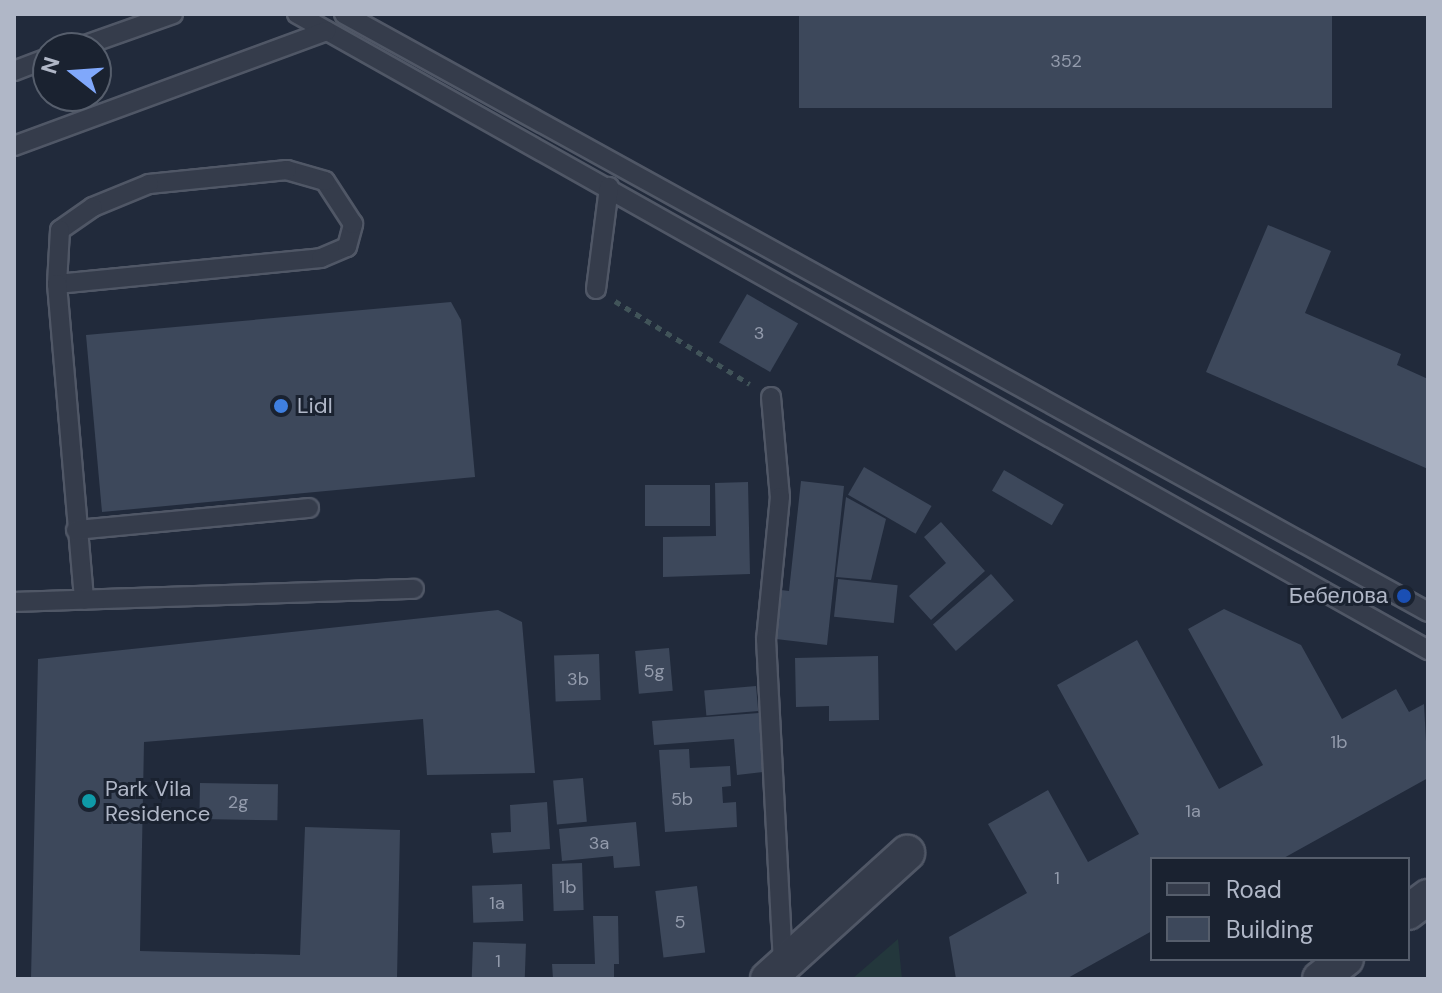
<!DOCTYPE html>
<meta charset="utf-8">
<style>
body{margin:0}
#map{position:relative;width:1442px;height:993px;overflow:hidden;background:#212a3b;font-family:"DM Sans",sans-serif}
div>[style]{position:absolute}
.green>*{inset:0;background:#23373c}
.building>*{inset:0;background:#3d485b;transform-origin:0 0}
.path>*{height:5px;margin-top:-2.5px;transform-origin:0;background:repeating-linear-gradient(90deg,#415459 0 6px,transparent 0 12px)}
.roads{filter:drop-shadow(2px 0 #505766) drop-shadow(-2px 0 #505766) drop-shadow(0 2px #505766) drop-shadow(0 -2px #505766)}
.service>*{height:18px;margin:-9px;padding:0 9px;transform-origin:9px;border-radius:9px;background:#353c4b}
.minor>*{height:34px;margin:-17px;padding:0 17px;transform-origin:17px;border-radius:17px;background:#353c4b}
.dots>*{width:22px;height:22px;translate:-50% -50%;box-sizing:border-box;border:4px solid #1a2230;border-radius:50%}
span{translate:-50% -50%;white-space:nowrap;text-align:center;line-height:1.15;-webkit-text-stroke:6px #1a2230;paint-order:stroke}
.number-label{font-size:18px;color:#939bac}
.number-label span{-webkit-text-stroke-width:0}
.poi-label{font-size:22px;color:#b0b7c7}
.left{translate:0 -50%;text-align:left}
.right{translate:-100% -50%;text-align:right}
.frame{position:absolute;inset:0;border:16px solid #b0b7c7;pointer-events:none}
.legend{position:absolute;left:1150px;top:857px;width:260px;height:104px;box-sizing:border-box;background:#1a2230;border:2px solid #565e6c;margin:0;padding:10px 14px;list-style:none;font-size:24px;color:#b0b7c7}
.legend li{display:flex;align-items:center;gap:16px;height:40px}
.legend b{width:40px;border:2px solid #565e6c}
.north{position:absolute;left:32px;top:32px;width:80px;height:80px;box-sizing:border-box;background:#1a2230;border:2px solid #565e6c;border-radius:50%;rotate:287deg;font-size:22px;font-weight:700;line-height:32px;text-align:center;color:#b0b7c7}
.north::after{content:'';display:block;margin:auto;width:28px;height:36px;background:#80a8fb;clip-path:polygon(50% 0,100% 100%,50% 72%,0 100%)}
</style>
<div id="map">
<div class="green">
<div style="clip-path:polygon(898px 939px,902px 979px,852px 979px)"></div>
</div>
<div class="building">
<div style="left:799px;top:14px;width:533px;height:94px"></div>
<div style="clip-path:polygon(1268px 225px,1331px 251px,1305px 313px,1401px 354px,1397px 365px,1428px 379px,1428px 469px,1206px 372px)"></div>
<div style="left:747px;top:294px;width:59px;height:56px;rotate:30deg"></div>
<div style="clip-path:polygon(451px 302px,461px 320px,475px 477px,102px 512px,86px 335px)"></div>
<div style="left:864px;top:467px;width:78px;height:32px;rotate:30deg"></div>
<div style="left:1004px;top:470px;width:69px;height:24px;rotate:30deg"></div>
<div style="clip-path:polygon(801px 481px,844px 486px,827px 645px,776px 639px,781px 590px,789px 591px)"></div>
<div style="clip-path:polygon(748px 482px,750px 574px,663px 577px,663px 537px,716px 536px,715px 483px)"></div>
<div style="left:645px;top:485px;width:65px;height:41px"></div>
<div style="clip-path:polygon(846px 497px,886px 519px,871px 580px,836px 577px)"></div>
<div style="clip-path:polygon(941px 522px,985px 571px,931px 620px,909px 596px,946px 563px,924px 537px)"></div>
<div style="left:991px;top:574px;width:35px;height:77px;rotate:49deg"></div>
<div style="left:838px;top:579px;width:60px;height:38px;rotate:6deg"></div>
<div style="clip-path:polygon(1224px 609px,1301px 645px,1342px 719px,1396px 689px,1409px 712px,1424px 704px,1428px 778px,1282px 859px,1152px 859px,1152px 931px,1066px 979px,956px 979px,949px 937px,1027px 893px,988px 824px,1048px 790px,1088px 862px,1139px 834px,1057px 685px,1137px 640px,1219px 789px,1263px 765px,1188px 629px)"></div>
<div style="clip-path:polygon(498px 610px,522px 622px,535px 773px,427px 775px,423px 719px,144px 742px,140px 951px,300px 955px,305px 827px,400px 830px,397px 979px,31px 979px,38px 659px)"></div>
<div style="left:669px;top:648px;width:43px;height:34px;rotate:85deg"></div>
<div style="left:599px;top:654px;width:46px;height:45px;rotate:88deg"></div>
<div style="clip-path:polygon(878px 656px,879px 720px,829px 721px,829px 706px,796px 707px,795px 658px)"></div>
<div style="left:756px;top:686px;width:25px;height:52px;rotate:85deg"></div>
<div style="clip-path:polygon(759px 713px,763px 772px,737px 775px,734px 739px,654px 745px,652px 721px)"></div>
<div style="clip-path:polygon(689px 749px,690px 768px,730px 766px,731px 786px,722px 787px,723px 803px,736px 802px,737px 827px,665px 832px,659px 750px)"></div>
<div style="left:583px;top:778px;width:44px;height:30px;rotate:85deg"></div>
<div style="left:200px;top:783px;width:78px;height:36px;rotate:1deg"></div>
<div style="clip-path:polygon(547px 802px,550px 849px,493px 853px,491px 833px,511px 832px,510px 805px)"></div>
<div style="clip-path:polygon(636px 822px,640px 866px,614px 868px,613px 856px,562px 861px,559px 829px)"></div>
<div style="left:582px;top:863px;width:47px;height:30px;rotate:88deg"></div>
<div style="left:522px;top:884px;width:37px;height:50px;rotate:88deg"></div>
<div style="left:697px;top:886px;width:67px;height:42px;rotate:83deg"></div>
<div style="clip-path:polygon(593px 916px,618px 916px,619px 964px,614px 964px,614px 979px,553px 979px,552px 964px,595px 964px)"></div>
<div style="left:473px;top:942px;width:53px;height:37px;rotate:2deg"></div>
</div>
<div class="path">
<div style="left:615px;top:301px;width:158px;rotate:31.6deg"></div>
</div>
<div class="roads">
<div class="service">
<div style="left:297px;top:14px;width:1298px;rotate:29.35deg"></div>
<div style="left:344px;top:14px;width:1238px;rotate:28.88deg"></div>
<div style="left:77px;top:48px;width:102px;rotate:-19.5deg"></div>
<div style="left:14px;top:71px;width:36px;rotate:-21deg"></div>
<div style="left:14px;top:146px;width:333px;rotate:-20.2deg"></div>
<div style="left:57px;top:284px;width:265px;rotate:-5.6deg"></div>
<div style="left:321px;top:258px;width:28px;rotate:-23deg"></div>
<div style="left:347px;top:247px;width:24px;rotate:-75deg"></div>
<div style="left:353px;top:224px;width:51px;rotate:-123.1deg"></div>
<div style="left:325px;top:181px;width:40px;rotate:-164deg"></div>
<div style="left:287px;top:170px;width:139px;rotate:174.2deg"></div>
<div style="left:149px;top:184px;width:61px;rotate:157.7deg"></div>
<div style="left:93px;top:207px;width:40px;rotate:145.1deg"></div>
<div style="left:60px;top:230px;width:54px;rotate:93.2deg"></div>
<div style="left:57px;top:284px;width:317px;rotate:85.1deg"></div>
<div style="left:596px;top:289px;width:103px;rotate:-82.7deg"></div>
<div style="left:771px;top:397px;width:100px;rotate:84.9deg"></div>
<div style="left:780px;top:497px;width:143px;rotate:95.6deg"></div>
<div style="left:766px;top:639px;width:327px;rotate:87deg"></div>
<div style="left:76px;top:530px;width:234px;rotate:-5.4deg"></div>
<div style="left:14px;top:602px;width:400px;rotate:-1.9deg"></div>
</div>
<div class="minor">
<div style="left:1408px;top:912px;width:25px;rotate:-37deg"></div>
<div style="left:768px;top:979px;width:188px;rotate:-42.2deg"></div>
<div style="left:1320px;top:979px;width:33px;rotate:-38deg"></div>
</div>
</div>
<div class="dots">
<div style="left:281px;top:406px;background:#3f7fe0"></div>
<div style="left:1404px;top:596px;background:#1a4fb4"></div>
<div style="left:89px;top:801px;background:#0f9aa8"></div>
</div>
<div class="number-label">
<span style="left:1066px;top:61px">352</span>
<span style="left:759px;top:333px">3</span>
<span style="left:654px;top:671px">5g</span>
<span style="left:578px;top:679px">3b</span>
<span style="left:1339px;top:742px">1b</span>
<span style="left:682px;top:799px">5b</span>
<span style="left:238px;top:802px">2g</span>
<span style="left:1193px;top:811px">1a</span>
<span style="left:599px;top:843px">3a</span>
<span style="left:1057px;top:878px">1</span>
<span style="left:568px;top:887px">1b</span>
<span style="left:497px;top:903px">1a</span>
<span style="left:680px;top:922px">5</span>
<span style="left:498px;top:961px">1</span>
</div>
<div class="poi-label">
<span class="left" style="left:297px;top:406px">Lidl</span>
<span class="right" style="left:1388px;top:596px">Бебелова</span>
<span class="left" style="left:105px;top:801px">Park Vila<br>Residence</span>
</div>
<div class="frame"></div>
<ul class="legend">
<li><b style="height:10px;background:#353c4b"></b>Road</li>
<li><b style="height:22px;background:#3d485b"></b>Building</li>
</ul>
<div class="north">N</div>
</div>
